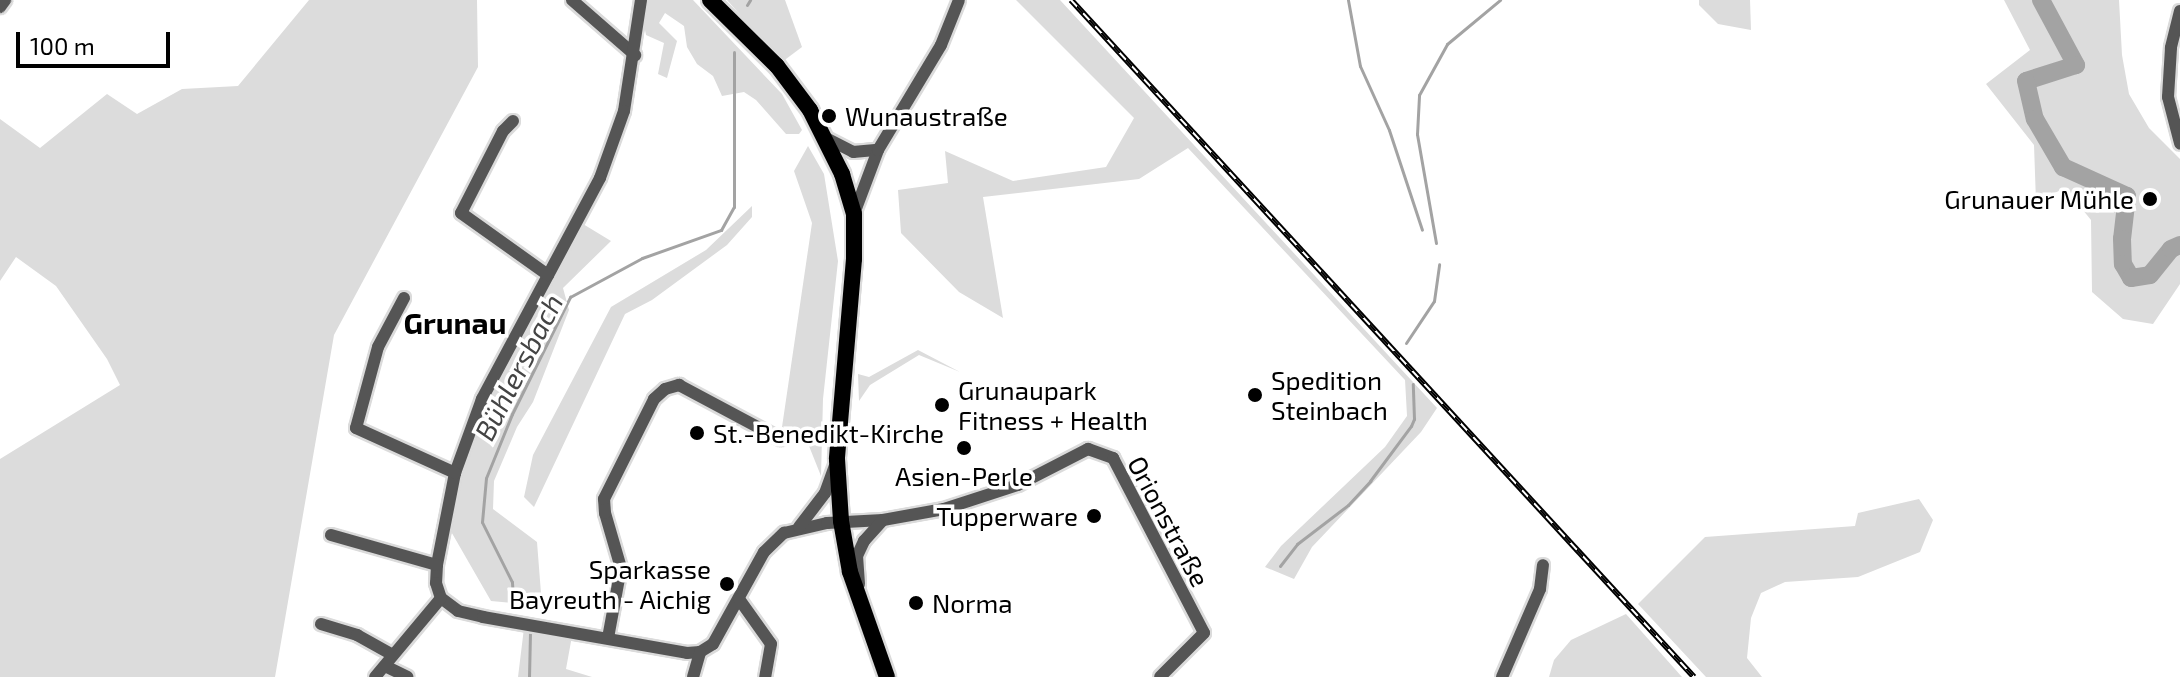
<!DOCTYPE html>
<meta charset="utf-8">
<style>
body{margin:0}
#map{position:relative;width:2180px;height:677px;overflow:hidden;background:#fff;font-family:"Exo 2",sans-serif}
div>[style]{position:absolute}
.green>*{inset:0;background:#dcdcdc}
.stream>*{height:3px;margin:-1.5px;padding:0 1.5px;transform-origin:1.5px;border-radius:1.5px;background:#a3a3a3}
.river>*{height:18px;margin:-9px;padding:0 9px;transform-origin:9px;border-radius:9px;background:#a3a3a3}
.roads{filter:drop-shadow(2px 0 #dbdbdb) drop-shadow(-2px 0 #dbdbdb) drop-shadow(0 2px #dbdbdb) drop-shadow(0 -2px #dbdbdb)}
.minor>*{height:12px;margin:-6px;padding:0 6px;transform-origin:6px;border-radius:6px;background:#555}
.major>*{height:16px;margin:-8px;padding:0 8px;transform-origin:8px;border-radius:8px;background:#000}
.rail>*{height:6px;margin-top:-3px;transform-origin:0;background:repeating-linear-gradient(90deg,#fff 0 9px,#000 0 18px);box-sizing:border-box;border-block:2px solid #000}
.dots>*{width:22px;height:22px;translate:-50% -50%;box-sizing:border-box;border:4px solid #fff;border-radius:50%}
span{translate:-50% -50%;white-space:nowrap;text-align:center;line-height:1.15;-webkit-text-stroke:7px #fff;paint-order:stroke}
.poi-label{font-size:26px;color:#000}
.left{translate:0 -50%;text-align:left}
.right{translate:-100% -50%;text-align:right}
.street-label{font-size:26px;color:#000}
.water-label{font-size:28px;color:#444;font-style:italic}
.quarter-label{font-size:30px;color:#000;font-weight:700}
.scale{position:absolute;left:16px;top:32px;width:154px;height:36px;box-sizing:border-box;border:4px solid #000;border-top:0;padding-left:10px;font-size:24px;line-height:28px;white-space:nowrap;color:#000;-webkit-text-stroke:6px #fff;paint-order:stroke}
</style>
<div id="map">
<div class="green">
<div style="clip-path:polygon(309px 0,477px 0,478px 67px,334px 335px,275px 677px,0 677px,0 459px,120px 385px,107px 359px,56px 286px,16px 257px,0 281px,0 119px,40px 148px,107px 94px,137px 114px,182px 89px,238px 86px)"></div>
<div style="clip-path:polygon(648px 0,693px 0,782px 94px,802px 130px,799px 134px,786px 134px,756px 100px,744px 92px,722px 96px,713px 76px,697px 64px,687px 47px,684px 26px,665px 13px,659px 23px,677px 41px,667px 78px,658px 74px,664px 43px,646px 35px,643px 20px)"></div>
<div style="clip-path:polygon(727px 0,785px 0,802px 47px,782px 62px)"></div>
<div style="clip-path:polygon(1016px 0,1060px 0,1437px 408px,1421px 432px,1312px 547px,1294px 579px,1265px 567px,1281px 546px,1385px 447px,1407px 416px,1405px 380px,1188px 148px,1139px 179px,983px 197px,1003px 318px,959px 292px,901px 233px,898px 190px,948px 183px,945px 151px,1013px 181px,1106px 167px,1134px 118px)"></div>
<div style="clip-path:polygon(1699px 0,1750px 0,1751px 30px,1718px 24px,1699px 5px)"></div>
<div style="clip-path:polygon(2004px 0,2119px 0,2122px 55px,2129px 94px,2149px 128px,2180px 159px,2180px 284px,2153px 324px,2123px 319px,2092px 292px,2091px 220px,2065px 188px,2036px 202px,2034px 145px,1986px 84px,2030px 50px)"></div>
<div style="clip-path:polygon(808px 146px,824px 174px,838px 261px,823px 399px,821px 476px,807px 441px,782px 427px,812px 223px,794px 171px)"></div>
<div style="clip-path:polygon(752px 206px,752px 217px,727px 245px,652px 300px,625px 314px,534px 507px,524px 497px,533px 455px,611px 307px,706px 250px)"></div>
<div style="clip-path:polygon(583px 224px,611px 241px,563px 288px,569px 310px,533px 402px,517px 427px,494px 481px,493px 509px,537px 542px,542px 606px,491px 601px,449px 528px,460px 473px,487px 404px)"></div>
<div style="clip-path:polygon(918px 350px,960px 372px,919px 355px,870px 385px,859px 401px,858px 374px,869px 377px)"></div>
<div style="clip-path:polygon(1919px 499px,1933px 520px,1920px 552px,1858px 577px,1785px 582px,1761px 593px,1751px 618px,1747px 658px,1762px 677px,1706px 677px,1638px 604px,1705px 537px,1855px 526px,1858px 513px)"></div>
<div style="clip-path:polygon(1626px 614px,1682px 677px,1549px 677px,1554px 660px,1571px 640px)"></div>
<div style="clip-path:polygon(524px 628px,572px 636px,566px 669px,592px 677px,518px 677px)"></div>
</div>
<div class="stream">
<div style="left:1348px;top:0;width:67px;rotate:79.7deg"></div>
<div style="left:1360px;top:66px;width:70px;rotate:65.6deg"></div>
<div style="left:1389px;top:130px;width:105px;rotate:71.7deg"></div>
<div style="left:747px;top:5px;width:6px;rotate:-59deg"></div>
<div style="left:1436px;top:243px;width:111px;rotate:-99.9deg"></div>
<div style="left:1417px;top:134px;width:39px;rotate:-87deg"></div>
<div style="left:1419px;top:95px;width:58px;rotate:-61.2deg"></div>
<div style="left:1447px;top:44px;width:69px;rotate:-39.7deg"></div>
<div style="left:1406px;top:343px;width:50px;rotate:-56.3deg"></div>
<div style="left:1434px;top:301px;width:37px;rotate:-82deg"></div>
<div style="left:1280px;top:566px;width:28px;rotate:-52deg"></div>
<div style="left:1297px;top:544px;width:64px;rotate:-37.4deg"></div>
<div style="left:1348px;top:505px;width:33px;rotate:-47deg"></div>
<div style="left:1370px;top:481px;width:69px;rotate:-53.3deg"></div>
<div style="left:1411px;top:426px;width:8px;rotate:-67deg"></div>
<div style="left:1414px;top:419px;width:35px;rotate:-92deg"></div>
<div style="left:513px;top:597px;width:15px;rotate:-94deg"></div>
<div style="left:512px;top:582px;width:67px;rotate:-116.6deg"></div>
<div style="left:482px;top:522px;width:44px;rotate:-84.8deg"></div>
<div style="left:486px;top:478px;width:69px;rotate:-67.9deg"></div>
<div style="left:512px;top:414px;width:131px;rotate:-63.6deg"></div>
<div style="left:570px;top:297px;width:82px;rotate:-28.4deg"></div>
<div style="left:642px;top:258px;width:84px;rotate:-19.5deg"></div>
<div style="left:721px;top:230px;width:26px;rotate:-61deg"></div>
<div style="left:734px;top:207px;width:155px;rotate:-90deg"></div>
<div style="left:529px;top:677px;width:44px;rotate:-88.7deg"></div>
</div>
<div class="river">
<div style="left:2041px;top:0;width:74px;rotate:61.7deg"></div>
<div style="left:2076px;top:65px;width:52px;rotate:162.3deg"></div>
<div style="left:2026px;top:81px;width:39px;rotate:77deg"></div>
<div style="left:2035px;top:119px;width:56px;rotate:59.7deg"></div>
<div style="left:2063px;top:167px;width:70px;rotate:24.4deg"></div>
<div style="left:2127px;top:196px;width:43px;rotate:96.6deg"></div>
<div style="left:2122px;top:239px;width:25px;rotate:88deg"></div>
<div style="left:2123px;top:264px;width:16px;rotate:60deg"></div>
<div style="left:2131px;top:278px;width:19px;rotate:-9deg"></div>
<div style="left:2150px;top:275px;width:33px;rotate:-51deg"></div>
<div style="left:2171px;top:249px;width:10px;rotate:-24deg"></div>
</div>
<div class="roads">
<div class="minor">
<div style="left:572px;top:0;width:84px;rotate:41.1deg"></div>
<div style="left:641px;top:0;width:112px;rotate:98.7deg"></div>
<div style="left:624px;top:111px;width:71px;rotate:109.7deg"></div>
<div style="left:600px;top:178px;width:251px;rotate:118.1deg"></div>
<div style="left:482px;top:399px;width:79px;rotate:110deg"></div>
<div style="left:455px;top:473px;width:94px;rotate:101.1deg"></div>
<div style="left:437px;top:565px;width:18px;rotate:93deg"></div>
<div style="left:436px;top:583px;width:16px;rotate:72deg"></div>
<div style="left:441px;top:598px;width:21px;rotate:37deg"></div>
<div style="left:458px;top:611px;width:26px;rotate:13deg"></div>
<div style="left:483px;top:617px;width:207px;rotate:10deg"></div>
<div style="left:687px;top:653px;width:13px;rotate:-4deg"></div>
<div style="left:700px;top:652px;width:15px;rotate:-32deg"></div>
<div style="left:713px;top:644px;width:105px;rotate:-61deg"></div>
<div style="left:764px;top:552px;width:28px;rotate:-44deg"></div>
<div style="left:784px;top:533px;width:44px;rotate:-13.1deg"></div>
<div style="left:827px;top:523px;width:56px;rotate:-3.1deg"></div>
<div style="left:883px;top:520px;width:62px;rotate:-10.2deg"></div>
<div style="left:944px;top:509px;width:78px;rotate:-18deg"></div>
<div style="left:1018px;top:485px;width:79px;rotate:-27.2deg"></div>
<div style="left:1088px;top:449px;width:27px;rotate:20deg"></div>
<div style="left:1113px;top:458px;width:197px;rotate:62.5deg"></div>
<div style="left:1204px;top:633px;width:62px;rotate:135deg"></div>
<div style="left:0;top:7px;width:9px;rotate:-54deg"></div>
<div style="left:2180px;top:11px;width:38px;rotate:104deg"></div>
<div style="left:2171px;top:48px;width:49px;rotate:93.5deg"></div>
<div style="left:2168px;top:97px;width:48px;rotate:75.4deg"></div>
<div style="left:513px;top:121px;width:14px;rotate:135deg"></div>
<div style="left:503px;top:131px;width:92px;rotate:117.1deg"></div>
<div style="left:461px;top:213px;width:107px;rotate:35.5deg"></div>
<div style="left:824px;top:137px;width:33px;rotate:27deg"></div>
<div style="left:853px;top:152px;width:25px;rotate:-5deg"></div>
<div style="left:854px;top:214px;width:68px;rotate:-69.4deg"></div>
<div style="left:878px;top:150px;width:122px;rotate:-59deg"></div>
<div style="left:941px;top:45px;width:48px;rotate:-68.2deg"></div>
<div style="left:404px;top:298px;width:55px;rotate:118deg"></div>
<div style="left:378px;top:347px;width:84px;rotate:105.2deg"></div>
<div style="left:356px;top:428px;width:109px;rotate:24.4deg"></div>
<div style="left:799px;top:527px;width:43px;rotate:-52.6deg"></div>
<div style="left:825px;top:493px;width:30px;rotate:-70deg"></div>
<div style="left:331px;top:535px;width:110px;rotate:15.8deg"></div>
<div style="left:859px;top:584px;width:28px;rotate:-94deg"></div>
<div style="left:857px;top:556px;width:17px;rotate:-65deg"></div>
<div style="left:864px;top:541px;width:28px;rotate:-48deg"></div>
<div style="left:739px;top:599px;width:55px;rotate:54.6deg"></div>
<div style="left:771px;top:644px;width:34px;rotate:100deg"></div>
<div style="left:321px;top:624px;width:38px;rotate:17deg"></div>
<div style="left:357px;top:635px;width:41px;rotate:29.1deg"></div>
<div style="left:608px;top:638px;width:71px;rotate:-79.5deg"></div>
<div style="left:621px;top:568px;width:57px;rotate:-106.2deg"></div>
<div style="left:605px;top:513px;width:14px;rotate:-94deg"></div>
<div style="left:604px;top:499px;width:112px;rotate:-63.4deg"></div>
<div style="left:654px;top:399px;width:15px;rotate:-42deg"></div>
<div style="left:665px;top:389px;width:15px;rotate:-16deg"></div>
<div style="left:679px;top:385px;width:115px;rotate:28.1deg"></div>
<div style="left:385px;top:666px;width:25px;rotate:26deg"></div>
<div style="left:375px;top:677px;width:103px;rotate:-50.1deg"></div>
<div style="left:693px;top:677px;width:26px;rotate:-74deg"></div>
<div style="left:1502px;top:677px;width:96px;rotate:-66.6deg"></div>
<div style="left:1540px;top:589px;width:24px;rotate:-83deg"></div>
</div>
<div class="major">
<div style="left:710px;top:0;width:94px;rotate:44.6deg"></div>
<div style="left:777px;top:66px;width:55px;rotate:53.1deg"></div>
<div style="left:810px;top:110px;width:72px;rotate:63.4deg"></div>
<div style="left:842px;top:174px;width:42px;rotate:73.3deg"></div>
<div style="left:854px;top:214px;width:45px;rotate:90deg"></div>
<div style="left:854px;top:259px;width:201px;rotate:94.9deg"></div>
<div style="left:837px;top:459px;width:62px;rotate:86.3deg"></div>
<div style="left:841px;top:521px;width:52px;rotate:80deg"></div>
<div style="left:850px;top:572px;width:111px;rotate:70.6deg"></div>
</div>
</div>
<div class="rail">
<div style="left:1071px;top:0;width:920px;rotate:47.38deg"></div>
</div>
<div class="dots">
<div style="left:829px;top:116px;background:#000"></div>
<div style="left:2150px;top:199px;background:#000"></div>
<div style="left:1255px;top:395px;background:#000"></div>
<div style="left:942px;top:405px;background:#000"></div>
<div style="left:697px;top:433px;background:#000"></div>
<div style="left:964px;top:448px;background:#000"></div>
<div style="left:1094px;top:516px;background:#000"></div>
<div style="left:727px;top:584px;background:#000"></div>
<div style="left:916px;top:603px;background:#000"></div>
</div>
<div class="poi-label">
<span class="left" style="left:845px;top:116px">Wunaustraße</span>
<span class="right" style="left:2134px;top:199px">Grunauer Mühle</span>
<span class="left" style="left:1271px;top:395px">Spedition<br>Steinbach</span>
<span class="left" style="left:958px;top:405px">Grunaupark<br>Fitness + Health</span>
<span class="left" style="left:713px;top:433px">St.-Benedikt-Kirche</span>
<span style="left:964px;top:476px">Asien-Perle</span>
<span class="right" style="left:1078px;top:516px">Tupperware</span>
<span class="right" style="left:711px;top:584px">Sparkasse<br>Bayreuth - Aichig</span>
<span class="left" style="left:932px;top:603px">Norma</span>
</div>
<div class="street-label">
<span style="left:1169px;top:521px;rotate:62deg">Orionstraße</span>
</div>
<div class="water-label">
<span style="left:518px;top:367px;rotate:-63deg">Bühlersbach</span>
</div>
<div class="quarter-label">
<span style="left:455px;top:322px">Grunau</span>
</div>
<div class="scale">100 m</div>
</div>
